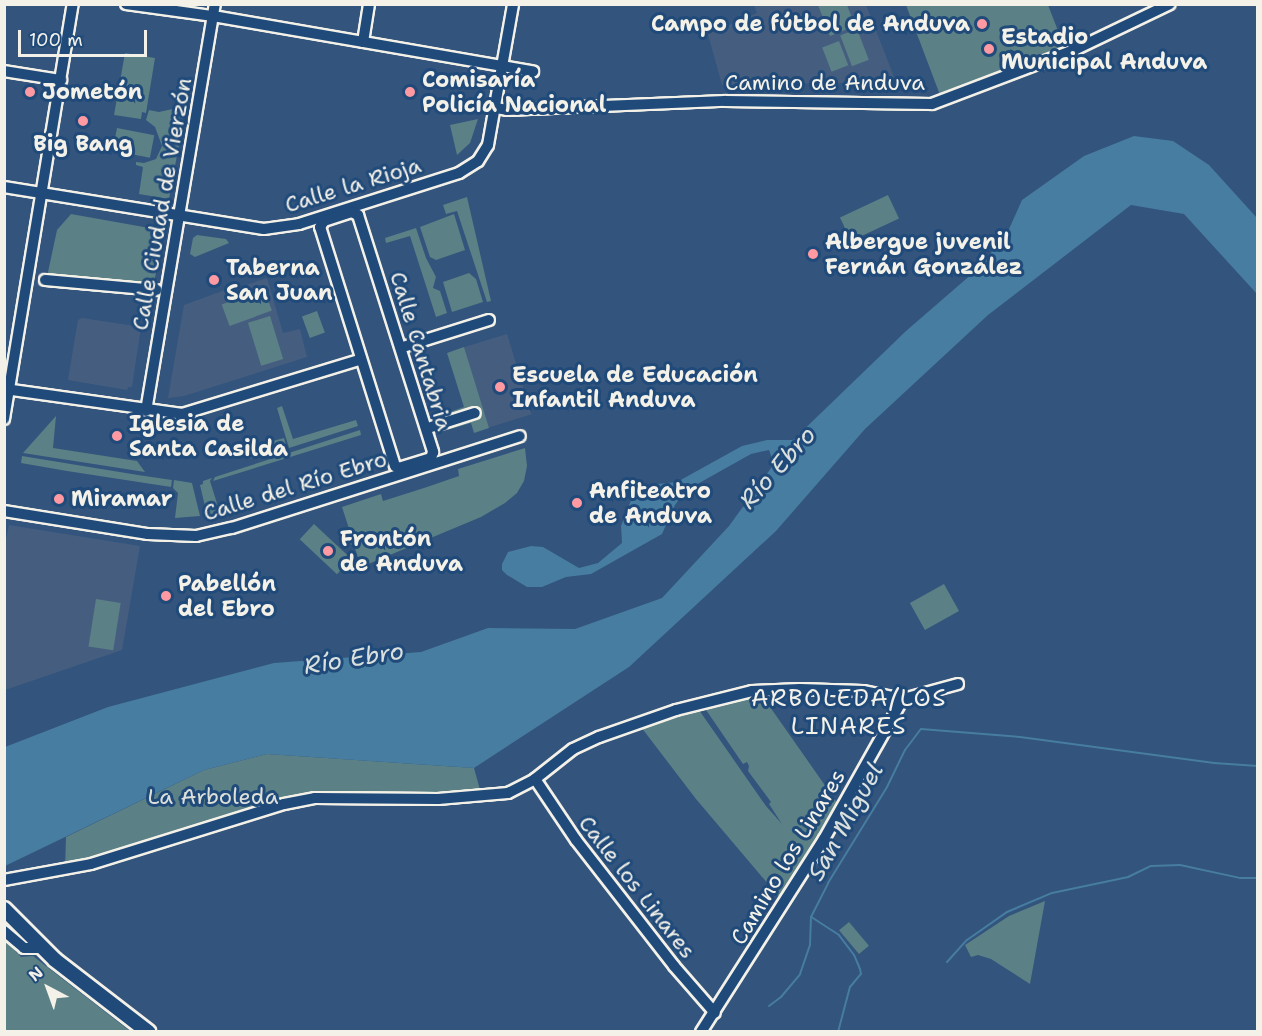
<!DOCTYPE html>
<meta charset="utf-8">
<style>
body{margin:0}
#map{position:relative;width:1262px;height:1036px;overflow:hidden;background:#33547c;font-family:"Shantell Sans",sans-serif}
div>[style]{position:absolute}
.built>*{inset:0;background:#455e80;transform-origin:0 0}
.green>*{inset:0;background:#5b8086;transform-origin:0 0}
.water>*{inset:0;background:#467da0}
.stream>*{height:2px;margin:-1px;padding:0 1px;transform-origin:1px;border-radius:1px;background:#467da0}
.roads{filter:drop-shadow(2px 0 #f4f1e8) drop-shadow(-2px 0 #f4f1e8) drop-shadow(0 2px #f4f1e8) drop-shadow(0 -2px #f4f1e8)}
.minor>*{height:10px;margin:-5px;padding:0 5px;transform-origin:5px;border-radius:5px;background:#1f4a7a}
.major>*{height:14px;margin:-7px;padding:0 7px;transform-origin:7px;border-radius:7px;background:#1f4a7a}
.dots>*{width:16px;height:16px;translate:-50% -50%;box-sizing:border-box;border:3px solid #1f4a7a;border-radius:50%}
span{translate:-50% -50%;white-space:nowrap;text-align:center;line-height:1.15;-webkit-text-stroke:6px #1f4a7a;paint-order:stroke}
.poi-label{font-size:22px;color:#f4f1e8;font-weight:700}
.right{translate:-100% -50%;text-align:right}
.left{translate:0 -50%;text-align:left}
.street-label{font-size:22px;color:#f4f1e8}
.park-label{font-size:22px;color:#dde0d9}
.water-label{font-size:24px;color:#dae0dd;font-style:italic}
.neighbourhood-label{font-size:24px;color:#f4f1e8;letter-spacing:1.5px}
.frame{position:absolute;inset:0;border:6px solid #f4f1e8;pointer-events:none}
.north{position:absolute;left:18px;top:958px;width:60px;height:60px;-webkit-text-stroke:4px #1f4a7a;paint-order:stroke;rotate:319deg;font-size:16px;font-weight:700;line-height:24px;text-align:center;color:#f4f1e8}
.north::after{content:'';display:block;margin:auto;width:21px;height:27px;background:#f4f1e8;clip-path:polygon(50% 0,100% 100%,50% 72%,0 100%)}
.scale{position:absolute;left:18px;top:30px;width:129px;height:27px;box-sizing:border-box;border:3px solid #f4f1e8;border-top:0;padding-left:8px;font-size:18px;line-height:21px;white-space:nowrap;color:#f4f1e8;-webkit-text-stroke:4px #1f4a7a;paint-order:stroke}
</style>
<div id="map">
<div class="built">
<div style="clip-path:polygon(754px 5px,866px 5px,896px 82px,722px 85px,708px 34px,757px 13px)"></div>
<div style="clip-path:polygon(267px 278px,283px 333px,300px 329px,307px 357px,184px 396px,168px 398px,184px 305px,236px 286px,237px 288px)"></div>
<div style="clip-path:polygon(82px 318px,141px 327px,132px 387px,128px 387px,127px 390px,68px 380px,78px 320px)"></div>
<div style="left:507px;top:334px;width:84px;height:45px;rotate:73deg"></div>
<div style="clip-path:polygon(9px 525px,140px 546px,122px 650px,5px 690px,4px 549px)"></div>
</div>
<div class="green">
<div style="clip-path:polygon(818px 5px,847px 5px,855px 26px,830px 36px)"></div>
<div style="clip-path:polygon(906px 5px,1048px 5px,1064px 46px,940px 95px)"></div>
<div style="left:857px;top:29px;width:33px;height:18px;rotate:69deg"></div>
<div style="left:839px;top:41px;width:26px;height:18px;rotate:69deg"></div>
<div style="clip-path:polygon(125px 53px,155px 58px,146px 113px,142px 112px,141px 119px,114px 115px)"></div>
<div style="clip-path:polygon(186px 106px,169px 199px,139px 194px,143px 167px,136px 165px,136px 162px,144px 163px,156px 159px,162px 146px,155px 127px,146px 120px,149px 110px,159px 112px)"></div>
<div style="clip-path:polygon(478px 119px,470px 143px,457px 155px,450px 125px)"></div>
<div style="left:117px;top:128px;width:38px;height:23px;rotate:11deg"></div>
<div style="left:888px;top:195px;width:26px;height:53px;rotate:65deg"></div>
<div style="clip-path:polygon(467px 197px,491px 301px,487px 302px,457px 211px,446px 214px,443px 205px)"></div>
<div style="clip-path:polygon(71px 214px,155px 229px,162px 244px,153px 287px,47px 277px,57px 230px)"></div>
<div style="clip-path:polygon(454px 214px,465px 250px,436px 260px,430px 257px,420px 227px)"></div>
<div style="clip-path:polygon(416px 228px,426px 258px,436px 277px,433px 288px,440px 291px,447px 313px,436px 317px,410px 236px,386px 243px,385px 238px)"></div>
<div style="clip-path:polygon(197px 235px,226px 239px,229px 243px,195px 257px,190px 254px,193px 238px)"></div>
<div style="clip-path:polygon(469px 273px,476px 279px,483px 302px,452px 312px,443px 282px)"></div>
<div style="left:264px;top:289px;width:23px;height:45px;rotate:70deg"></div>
<div style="left:317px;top:311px;width:23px;height:16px;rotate:70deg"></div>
<div style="left:270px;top:316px;width:45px;height:23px;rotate:73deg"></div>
<div style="clip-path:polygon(464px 347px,489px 428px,474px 433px,471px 423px,447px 430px,441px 415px,464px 407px,447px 353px)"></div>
<div style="clip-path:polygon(282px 406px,293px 439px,356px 420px,358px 426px,289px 448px,277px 408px)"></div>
<div style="clip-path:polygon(56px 416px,53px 448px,137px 461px,145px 472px,23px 453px)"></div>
<div style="clip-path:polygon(360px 430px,361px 435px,213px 481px,215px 477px)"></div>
<div style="left:284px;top:438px;width:11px;height:40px;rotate:75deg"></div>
<div style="clip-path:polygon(525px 448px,527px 466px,524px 481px,517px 493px,505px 503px,481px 517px,361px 567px,354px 545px,351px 545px,348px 536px,351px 535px,342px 507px,381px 494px,383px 501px,424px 488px,459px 476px,458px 469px)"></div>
<div style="clip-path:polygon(22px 456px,138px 475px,172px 480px,171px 487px,67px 471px,21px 463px)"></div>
<div style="clip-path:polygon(212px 478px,210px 481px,220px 513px,207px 515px,200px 485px,203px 484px,203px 481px)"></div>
<div style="clip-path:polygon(174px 480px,192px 483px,200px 516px,175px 518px,178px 493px,173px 488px)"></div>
<div style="left:314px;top:524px;width:51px;height:21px;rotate:43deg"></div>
<div style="left:944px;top:584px;width:31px;height:39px;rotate:61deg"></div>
<div style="left:96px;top:599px;width:25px;height:48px;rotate:9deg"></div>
<div style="clip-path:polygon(761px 694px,838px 804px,780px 898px,696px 799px,641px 727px,699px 710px,766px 806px,782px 824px,769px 804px,771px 802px,748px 771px,749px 766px,747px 762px,743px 764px,704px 707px)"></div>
<div style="clip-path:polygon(267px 754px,474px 768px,482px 797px,315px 798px,65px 869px,66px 837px,204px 770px)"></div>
<div style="clip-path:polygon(1045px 901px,1030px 984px,991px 959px,978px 955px,971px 957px,965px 945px,1009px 916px)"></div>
<div style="left:849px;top:922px;width:31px;height:13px;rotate:50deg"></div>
<div style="clip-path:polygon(4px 938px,21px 957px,33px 956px,130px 1031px,5px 1031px)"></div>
</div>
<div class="water">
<div style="clip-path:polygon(1134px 136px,1173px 141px,1209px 165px,1257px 218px,1257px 294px,1184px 214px,1131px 205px,988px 315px,865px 429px,776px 531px,629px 667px,474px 768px,267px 754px,204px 770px,5px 866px,5px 747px,108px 707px,274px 663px,421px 652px,488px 628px,575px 629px,662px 598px,729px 526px,774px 464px,769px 450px,751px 454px,685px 491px,675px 505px,662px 534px,591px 574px,566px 577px,542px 587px,527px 587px,507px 575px,502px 570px,502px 564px,508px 552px,531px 546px,543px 547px,579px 568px,598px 563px,622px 543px,621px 526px,631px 500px,637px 493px,657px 484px,677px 482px,742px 446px,767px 440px,793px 440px,906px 331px,981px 266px,1009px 229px,1022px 200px,1084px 156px)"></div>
</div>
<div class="stream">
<div style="left:947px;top:962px;width:30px;rotate:-48deg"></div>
<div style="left:967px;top:940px;width:49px;rotate:-35deg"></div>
<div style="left:1007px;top:912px;width:49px;rotate:-22.9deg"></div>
<div style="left:1052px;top:893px;width:78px;rotate:-11.9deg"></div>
<div style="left:1128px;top:877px;width:25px;rotate:-26deg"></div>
<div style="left:1151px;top:866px;width:29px;rotate:-2deg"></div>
<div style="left:1180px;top:865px;width:61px;rotate:12.2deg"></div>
<div style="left:1240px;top:878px;width:18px"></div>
<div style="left:769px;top:1006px;width:15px;rotate:-37deg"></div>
<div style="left:781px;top:997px;width:30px;rotate:-50deg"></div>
<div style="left:800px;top:974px;width:31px;rotate:-71deg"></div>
<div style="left:810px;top:945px;width:28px;rotate:-88deg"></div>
<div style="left:838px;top:1032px;width:47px;rotate:-75.1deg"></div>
<div style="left:850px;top:987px;width:17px;rotate:-50deg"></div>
<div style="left:861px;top:974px;width:5px;rotate:-101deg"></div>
<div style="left:860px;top:969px;width:15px;rotate:-113deg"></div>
<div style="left:854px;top:955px;width:25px;rotate:-127deg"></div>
<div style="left:839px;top:935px;width:33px;rotate:-147deg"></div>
<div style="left:811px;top:917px;width:38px;rotate:-63deg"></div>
<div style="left:828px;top:883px;width:113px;rotate:-58.4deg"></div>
<div style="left:887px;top:787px;width:41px;rotate:-64.1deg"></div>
<div style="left:905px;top:750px;width:26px;rotate:-53deg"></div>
<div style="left:921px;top:729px;width:99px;rotate:4.6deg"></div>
<div style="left:1020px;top:737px;width:196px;rotate:7.6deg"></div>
<div style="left:1214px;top:763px;width:44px;rotate:3.9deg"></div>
</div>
<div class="roads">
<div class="minor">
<div style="left:126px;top:4px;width:88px;rotate:7.9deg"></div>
<div style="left:213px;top:16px;width:325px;rotate:9.8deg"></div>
<div style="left:363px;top:42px;width:38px;rotate:-81deg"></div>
<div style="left:4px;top:71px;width:58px;rotate:9deg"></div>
<div style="left:496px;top:108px;width:11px;rotate:10deg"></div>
<div style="left:507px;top:110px;width:218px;rotate:-2.4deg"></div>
<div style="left:725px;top:101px;width:207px;rotate:0.8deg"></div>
<div style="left:932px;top:104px;width:152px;rotate:-20.8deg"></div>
<div style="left:1074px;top:50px;width:106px;rotate:-25.6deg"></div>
<div style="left:4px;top:187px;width:263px;rotate:9.2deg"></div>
<div style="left:264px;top:229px;width:35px;rotate:-8deg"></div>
<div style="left:299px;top:224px;width:168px;rotate:-17.7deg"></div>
<div style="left:459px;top:173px;width:22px;rotate:-32deg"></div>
<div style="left:478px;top:161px;width:19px;rotate:-58deg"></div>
<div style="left:488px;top:145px;width:143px;rotate:-79.9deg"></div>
<div style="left:352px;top:212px;width:7px;rotate:27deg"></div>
<div style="left:358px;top:215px;width:249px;rotate:72.4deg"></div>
<div style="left:433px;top:452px;width:6px;rotate:108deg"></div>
<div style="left:431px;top:458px;width:34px;rotate:163deg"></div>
<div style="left:399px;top:468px;width:4px;rotate:-153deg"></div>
<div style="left:395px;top:466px;width:250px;rotate:-107.4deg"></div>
<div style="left:320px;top:227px;width:7px;rotate:-56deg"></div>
<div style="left:324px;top:221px;width:29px;rotate:-18deg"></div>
<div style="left:45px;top:280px;width:112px;rotate:5.1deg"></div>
<div style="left:403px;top:347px;width:90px;rotate:-17.4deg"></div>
<div style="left:5px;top:389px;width:179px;rotate:8deg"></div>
<div style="left:182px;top:414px;width:185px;rotate:-17deg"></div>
<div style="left:146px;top:411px;width:413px;rotate:-80.4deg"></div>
<div style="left:4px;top:419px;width:421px;rotate:-80.6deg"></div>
<div style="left:428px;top:428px;width:49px;rotate:-17.7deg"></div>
<div style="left:4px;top:511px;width:146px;rotate:9.1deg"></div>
<div style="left:148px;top:534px;width:48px;rotate:2.4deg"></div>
<div style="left:196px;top:536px;width:37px;rotate:-13deg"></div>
<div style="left:232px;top:528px;width:302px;rotate:-17.7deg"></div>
<div style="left:535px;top:779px;width:73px;rotate:56.1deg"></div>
<div style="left:576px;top:840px;width:160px;rotate:52.1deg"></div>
<div style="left:674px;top:966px;width:62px;rotate:48.9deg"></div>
<div style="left:4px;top:880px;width:88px;rotate:-10.4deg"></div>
<div style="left:91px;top:864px;width:202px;rotate:-17.3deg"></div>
<div style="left:284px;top:804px;width:32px;rotate:-11deg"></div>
<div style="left:315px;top:798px;width:123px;rotate:0.5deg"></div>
<div style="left:438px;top:799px;width:70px;rotate:-4.9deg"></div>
<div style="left:508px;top:793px;width:30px;rotate:-27deg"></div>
<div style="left:535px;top:779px;width:48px;rotate:-38.3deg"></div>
<div style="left:573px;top:749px;width:29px;rotate:-25deg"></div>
<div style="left:599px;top:737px;width:82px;rotate:-19.3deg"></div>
<div style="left:676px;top:710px;width:78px;rotate:-14deg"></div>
<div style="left:752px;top:691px;width:48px;rotate:-2.4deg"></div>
<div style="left:800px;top:689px;width:63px;rotate:1.8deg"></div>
<div style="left:863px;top:691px;width:41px;rotate:11.3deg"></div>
<div style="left:903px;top:699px;width:57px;rotate:-15.3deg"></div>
<div style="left:4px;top:931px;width:26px;rotate:40deg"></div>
<div style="left:24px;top:948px;width:18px"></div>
<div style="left:701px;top:1032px;width:229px;rotate:-57.5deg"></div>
<div style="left:824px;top:839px;width:161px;rotate:-60.6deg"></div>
</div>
<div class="major">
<div style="left:4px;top:909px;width:72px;rotate:45deg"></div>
<div style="left:55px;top:960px;width:118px;rotate:37.7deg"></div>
</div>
</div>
<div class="dots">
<div style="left:982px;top:24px;background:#ff9aa2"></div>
<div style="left:989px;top:49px;background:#ff9aa2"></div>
<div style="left:30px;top:92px;background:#ff9aa2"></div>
<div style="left:410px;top:92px;background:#ff9aa2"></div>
<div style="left:83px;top:121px;background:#ff9aa2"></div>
<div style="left:813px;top:254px;background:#ff9aa2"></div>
<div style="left:214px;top:280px;background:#ff9aa2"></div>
<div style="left:500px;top:387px;background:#ff9aa2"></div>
<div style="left:117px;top:436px;background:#ff9aa2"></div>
<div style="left:59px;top:499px;background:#ff9aa2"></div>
<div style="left:577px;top:503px;background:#ff9aa2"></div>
<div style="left:328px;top:551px;background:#ff9aa2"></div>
<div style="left:166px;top:596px;background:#ff9aa2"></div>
</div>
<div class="poi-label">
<span class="right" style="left:970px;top:24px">Campo de fútbol de Anduva</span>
<span class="left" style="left:1001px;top:49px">Estadio<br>Municipal Anduva</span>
<span class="left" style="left:422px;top:92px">Comisaría<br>Policía Nacional</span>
<span class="left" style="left:42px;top:92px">Jometón</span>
<span style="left:83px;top:144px">Big Bang</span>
<span class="left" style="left:825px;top:254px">Albergue juvenil<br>Fernán González</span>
<span class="left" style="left:226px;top:280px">Taberna<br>San Juan</span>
<span class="left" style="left:512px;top:387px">Escuela de Educación<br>Infantil Anduva</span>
<span class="left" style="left:129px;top:436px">Iglesia de<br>Santa Casilda</span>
<span class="left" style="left:589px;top:503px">Anfiteatro<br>de Anduva</span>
<span class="left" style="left:71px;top:499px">Miramar</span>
<span class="left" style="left:340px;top:551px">Frontón<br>de Anduva</span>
<span class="left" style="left:178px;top:596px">Pabellón<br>del Ebro</span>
</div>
<div class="street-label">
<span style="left:825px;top:83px">Camino de Anduva</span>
<span style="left:353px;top:185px;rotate:-17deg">Calle la Rioja</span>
<span style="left:162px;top:204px;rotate:-80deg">Calle Ciudad de Vierzón</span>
<span style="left:421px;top:351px;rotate:73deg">Calle Cantabria</span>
<span style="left:295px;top:486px;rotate:-17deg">Calle del Río Ebro</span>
<span style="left:788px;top:857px;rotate:-59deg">Camino los Linares</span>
<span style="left:637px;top:887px;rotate:52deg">Calle los Linares</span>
</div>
<div class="park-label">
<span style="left:213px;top:797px">La Arboleda</span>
</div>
<div class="water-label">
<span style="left:778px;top:468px;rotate:-48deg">Río Ebro</span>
<span style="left:354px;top:659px;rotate:-9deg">Río Ebro</span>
<span style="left:846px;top:822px;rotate:-61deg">San Miguel</span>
</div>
<div class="neighbourhood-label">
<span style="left:849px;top:713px">ARBOLEDA/LOS<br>LINARES</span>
</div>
<div class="frame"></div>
<div class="north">N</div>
<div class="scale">100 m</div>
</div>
